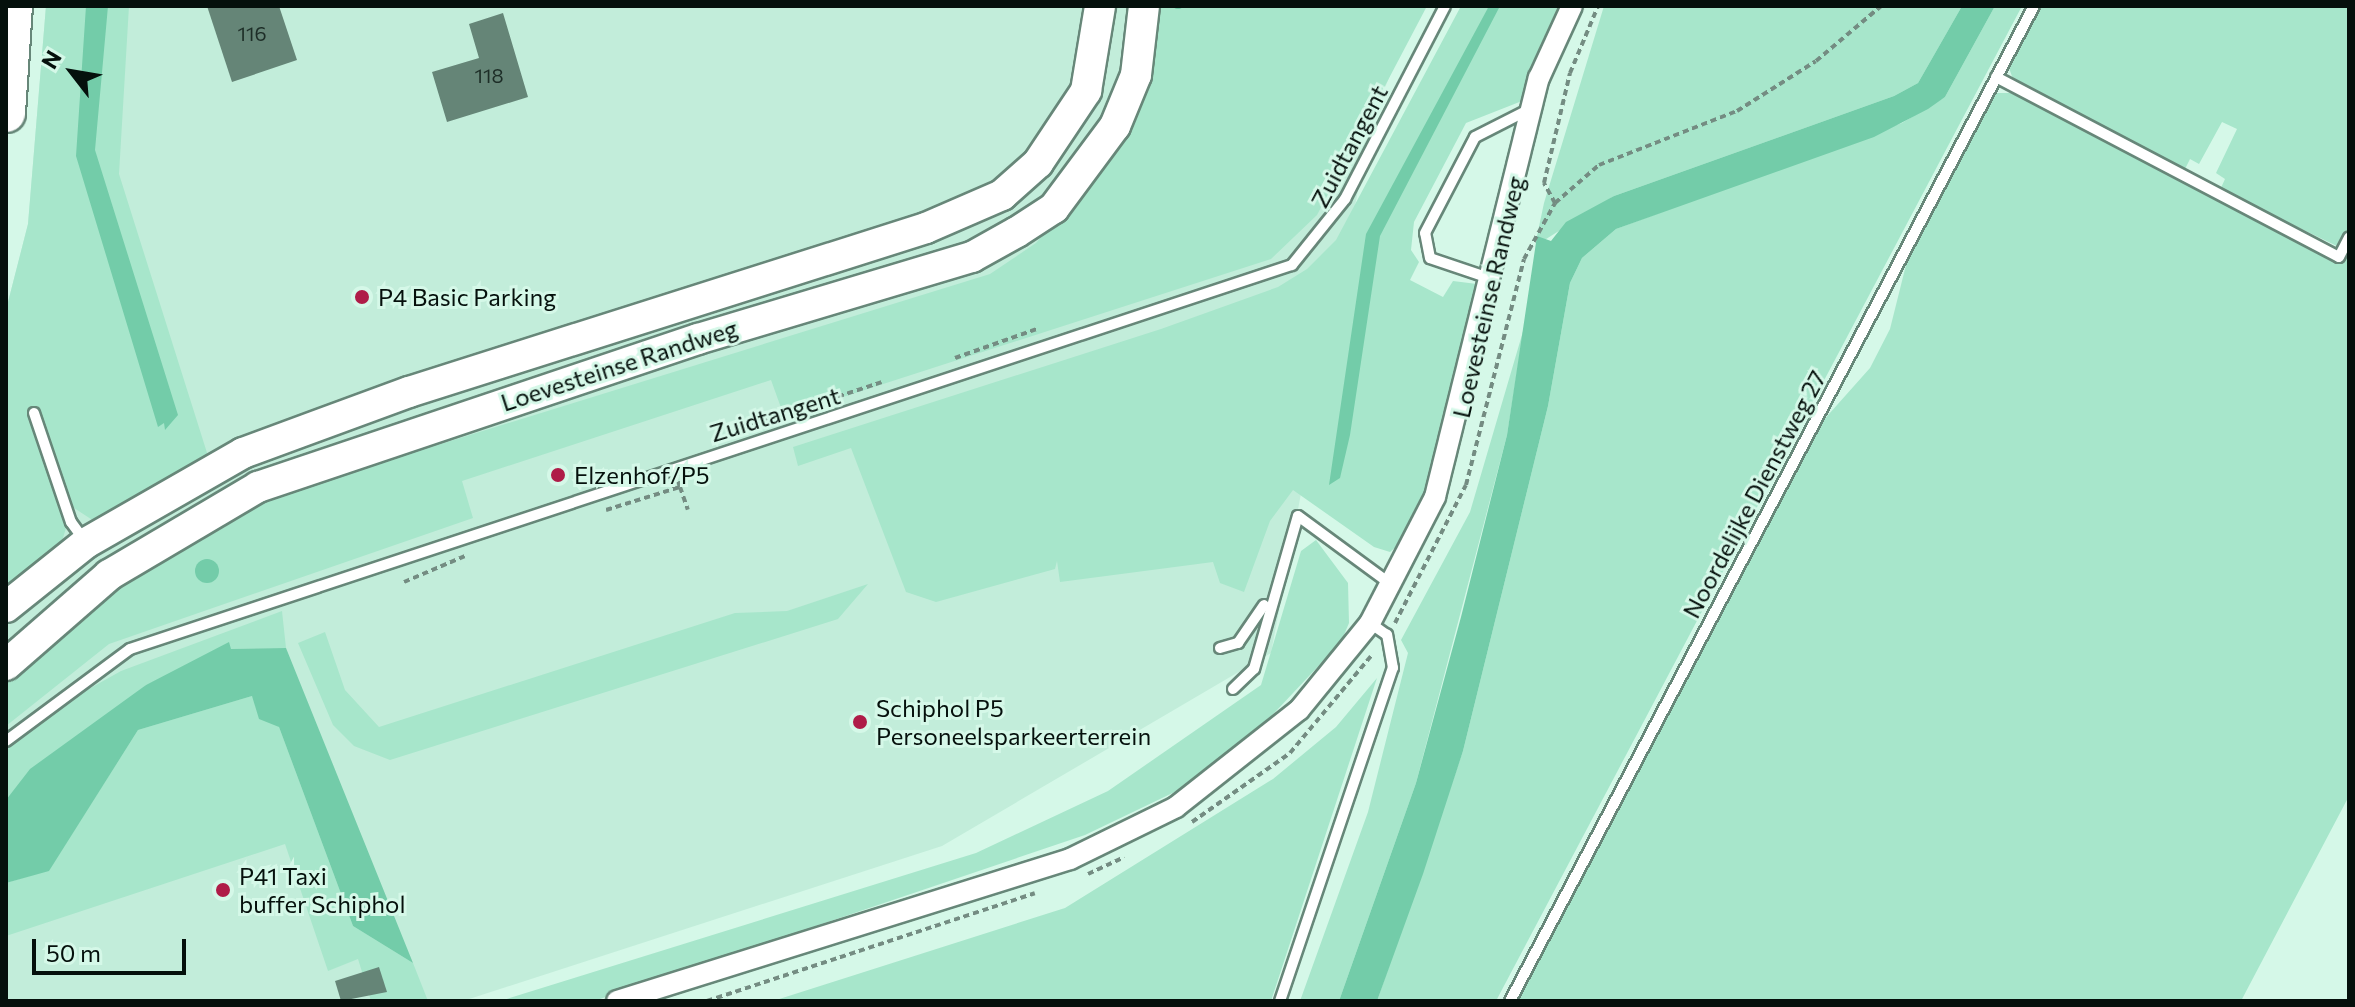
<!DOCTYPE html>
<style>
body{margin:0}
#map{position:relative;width:2355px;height:1007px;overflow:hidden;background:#d5f8e8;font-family:Commissioner,sans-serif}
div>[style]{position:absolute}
.built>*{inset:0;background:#c2edda}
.green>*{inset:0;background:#a7e6cb}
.water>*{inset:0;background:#73cca9}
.round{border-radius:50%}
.stream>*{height:6px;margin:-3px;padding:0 3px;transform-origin:3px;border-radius:3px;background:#73cca9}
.building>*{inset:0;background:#658577}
.path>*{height:4px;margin-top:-2px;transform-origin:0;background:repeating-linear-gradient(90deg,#748c82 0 6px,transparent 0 10px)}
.roads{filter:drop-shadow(2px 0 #678779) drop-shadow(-2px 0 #678779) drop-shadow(0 2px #678779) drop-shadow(0 -2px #678779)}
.lane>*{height:10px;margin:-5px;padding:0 5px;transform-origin:5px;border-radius:5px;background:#fff}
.street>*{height:20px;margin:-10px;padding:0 10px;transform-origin:10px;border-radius:10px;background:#fff}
.secondary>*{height:30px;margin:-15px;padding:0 15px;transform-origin:15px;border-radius:15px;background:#fff}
.highway>*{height:38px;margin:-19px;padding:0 19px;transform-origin:19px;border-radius:19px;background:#fff}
.dots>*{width:22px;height:22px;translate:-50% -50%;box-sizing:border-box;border:4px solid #d5f8e8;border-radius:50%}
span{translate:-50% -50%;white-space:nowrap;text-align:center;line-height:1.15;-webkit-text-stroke:6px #d5f8e8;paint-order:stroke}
.number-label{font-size:20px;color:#1d2d27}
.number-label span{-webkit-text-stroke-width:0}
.street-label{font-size:24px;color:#05100c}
.poi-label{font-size:24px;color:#05100c}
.left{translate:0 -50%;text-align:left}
.frame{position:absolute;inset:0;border:8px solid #05100c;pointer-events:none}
.north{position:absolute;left:32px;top:32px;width:80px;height:80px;-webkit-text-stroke:6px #d5f8e8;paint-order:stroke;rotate:301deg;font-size:22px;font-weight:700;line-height:32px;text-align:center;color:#05100c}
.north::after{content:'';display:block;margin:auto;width:28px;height:36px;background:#05100c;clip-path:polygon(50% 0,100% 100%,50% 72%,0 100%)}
.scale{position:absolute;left:32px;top:939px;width:154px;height:36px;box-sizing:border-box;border:4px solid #05100c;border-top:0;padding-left:10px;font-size:24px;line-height:28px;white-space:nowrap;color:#05100c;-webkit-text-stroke:6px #d5f8e8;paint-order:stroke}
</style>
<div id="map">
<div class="built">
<div style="clip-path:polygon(46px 6px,1419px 6px,1371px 121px,1271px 653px,942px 846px,463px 1001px,6px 1001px,6px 310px,28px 224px)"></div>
</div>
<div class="green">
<div style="clip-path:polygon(46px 6px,129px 6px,119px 174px,208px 456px,97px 523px,71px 506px,38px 406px,28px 410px,66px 528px,60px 548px,6px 593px,6px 310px,28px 224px)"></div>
<div style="clip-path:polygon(1153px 6px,1427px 6px,1317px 215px,1271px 259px,784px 416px,771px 380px,462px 481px,473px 518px,109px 644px,6px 726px,6px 675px,86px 603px,231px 509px,990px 274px,1036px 243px,1075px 197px)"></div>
<div style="clip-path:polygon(1461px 6px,1558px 6px,1522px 101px,1466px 123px,1414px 222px,1411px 250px,1419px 262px,1410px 280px,1443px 297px,1453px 281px,1477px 284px,1432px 479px,1405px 539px,1390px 552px,1374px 547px,1293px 490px,1270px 521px,1244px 592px,1220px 583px,1213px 562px,1060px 582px,1057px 561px,1055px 569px,936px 602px,906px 592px,851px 448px,798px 466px,793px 447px,1161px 329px,1278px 287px,1307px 269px,1336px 240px)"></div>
<div style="clip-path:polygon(1604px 6px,1962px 6px,1918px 83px,1894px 96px,1614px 196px,1543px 241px,1537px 236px,1544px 203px)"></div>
<div style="clip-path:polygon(1995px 6px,2022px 6px,1496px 1001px,1377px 1001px,1463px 751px,1548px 406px,1570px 283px,1582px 258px,1616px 229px,1902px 123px,1945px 97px)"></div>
<div style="clip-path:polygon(2041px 6px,2349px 6px,2349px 228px,2339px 247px,2220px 190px,2225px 179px,2216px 173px,2237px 129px,2222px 122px,2199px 164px,2190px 159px,2184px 171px,2014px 82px,2009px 68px)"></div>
<div style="clip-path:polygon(1994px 93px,2011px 93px,2339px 262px,2349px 243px,2349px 796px,2241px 1001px,1516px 1001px,1821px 423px,1870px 368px,1890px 329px,1908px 257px)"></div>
<div style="clip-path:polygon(1524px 328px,1507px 435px,1416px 783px,1339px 1001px,1300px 1001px,1368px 812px,1408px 653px,1401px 640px,1470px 512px)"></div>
<div style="clip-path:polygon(1316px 540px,1348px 583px,1349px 623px,1341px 642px,1245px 744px,1183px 788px,1085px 835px,594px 1001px,500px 1001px,976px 853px,1108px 791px,1261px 685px,1301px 551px)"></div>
<div style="clip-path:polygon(868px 584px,838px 619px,390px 760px,354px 746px,333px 725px,298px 643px,325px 632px,345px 690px,379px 727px,735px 613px,787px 611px)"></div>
<div style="clip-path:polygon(282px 611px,286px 648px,230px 649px,146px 685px,6px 800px,6px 750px,62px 704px,121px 671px)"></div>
<div style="clip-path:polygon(1377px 678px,1271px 1001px,773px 1001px,1065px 908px,1273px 779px,1336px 727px)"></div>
<div style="clip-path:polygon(252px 696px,279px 727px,353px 926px,413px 963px,428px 1001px,371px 1001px,358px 959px,328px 971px,285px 844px,6px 936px,6px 883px,49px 870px,138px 730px)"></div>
</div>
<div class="water">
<div style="clip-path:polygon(86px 6px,108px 6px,95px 150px,178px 415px,165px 430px,164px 423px,158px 427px,76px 156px)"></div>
<div style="clip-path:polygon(1489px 6px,1500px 6px,1380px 236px,1350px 435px,1340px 478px,1329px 485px,1366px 234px)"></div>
<div style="clip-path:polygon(1962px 6px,1995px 6px,1945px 97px,1928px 109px,1874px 137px,1616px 229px,1582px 258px,1570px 283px,1548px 406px,1463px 751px,1423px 874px,1377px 1001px,1339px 1001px,1416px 783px,1461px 617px,1507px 435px,1537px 236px,1551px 241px,1566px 222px,1614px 196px,1894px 96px,1918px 83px)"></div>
<div class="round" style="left:195px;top:559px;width:24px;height:24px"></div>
<div style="clip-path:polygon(229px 642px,231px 649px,286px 648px,413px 963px,353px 926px,279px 727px,259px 719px,252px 696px,138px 730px,49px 871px,6px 883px,6px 800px,30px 769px,146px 685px)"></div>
</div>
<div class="stream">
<div style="left:1177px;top:6px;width:2px"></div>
</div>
<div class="building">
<div style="clip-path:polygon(207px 6px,279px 6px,297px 60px,232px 82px)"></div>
<div style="clip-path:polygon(503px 13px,528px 97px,447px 122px,432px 72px,479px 58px,469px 24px)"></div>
<div style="clip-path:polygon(379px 967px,387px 992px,341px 1001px,335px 981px)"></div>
</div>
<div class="path">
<div style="left:1555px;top:203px;width:58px;rotate:-40.8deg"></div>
<div style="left:1599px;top:165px;width:148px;rotate:-21.4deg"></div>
<div style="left:1737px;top:111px;width:93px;rotate:-32.3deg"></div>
<div style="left:1816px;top:61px;width:85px;rotate:-40.2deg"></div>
<div style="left:955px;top:358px;width:87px;rotate:-19.5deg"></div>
<div style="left:743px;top:428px;width:146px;rotate:-18.3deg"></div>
<div style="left:680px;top:487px;width:24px;rotate:71deg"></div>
<div style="left:606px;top:510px;width:77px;rotate:-17.3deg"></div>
<div style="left:680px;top:487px;width:6px;rotate:-108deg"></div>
<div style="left:404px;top:582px;width:66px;rotate:-23.1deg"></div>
<div style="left:1395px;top:623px;width:155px;rotate:-62.8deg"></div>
<div style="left:1466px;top:485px;width:233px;rotate:-75.6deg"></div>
<div style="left:1524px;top:259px;width:64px;rotate:-61deg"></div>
<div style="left:1555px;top:203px;width:23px;rotate:-119deg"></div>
<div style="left:1544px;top:183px;width:113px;rotate:-76.7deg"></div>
<div style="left:1570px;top:73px;width:73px;rotate:-67.3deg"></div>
<div style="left:1192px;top:822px;width:120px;rotate:-35.1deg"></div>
<div style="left:1290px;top:753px;width:126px;rotate:-50.1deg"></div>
<div style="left:1088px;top:874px;width:40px;rotate:-25deg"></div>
<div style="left:707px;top:1001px;width:345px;rotate:-18.2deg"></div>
</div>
<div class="roads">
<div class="lane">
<div style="left:1996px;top:77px;width:387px;rotate:27.7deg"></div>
<div style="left:2339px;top:257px;width:22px;rotate:-63deg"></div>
<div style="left:1492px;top:279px;width:65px;rotate:-161.3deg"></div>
<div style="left:1430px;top:258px;width:25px;rotate:-101deg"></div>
<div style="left:1425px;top:233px;width:108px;rotate:-62.5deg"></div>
<div style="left:1475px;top:137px;width:62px;rotate:-27deg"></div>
<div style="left:34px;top:413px;width:115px;rotate:71.3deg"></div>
<div style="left:71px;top:522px;width:24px;rotate:54deg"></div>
<div style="left:1220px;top:648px;width:19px;rotate:-16deg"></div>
<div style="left:1238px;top:643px;width:46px;rotate:-55.6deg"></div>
<div style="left:1233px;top:689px;width:29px;rotate:-44deg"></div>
<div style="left:1254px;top:669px;width:159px;rotate:-74deg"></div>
<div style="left:1298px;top:516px;width:117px;rotate:36.3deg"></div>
<div style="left:6px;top:741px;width:154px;rotate:-36.6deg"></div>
<div style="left:130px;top:649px;width:1224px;rotate:-18.29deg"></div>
<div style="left:1292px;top:265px;width:85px;rotate:-51.2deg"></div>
<div style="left:1345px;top:199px;width:217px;rotate:-62.6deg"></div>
<div style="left:1280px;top:1001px;width:352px;rotate:-71.3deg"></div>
<div style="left:1393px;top:668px;width:34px;rotate:-100deg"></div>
<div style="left:1387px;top:635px;width:21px;rotate:-145deg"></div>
<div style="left:1510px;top:1001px;width:1125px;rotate:-62.23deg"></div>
</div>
<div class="street">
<div style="left:617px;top:1001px;width:475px;rotate:-17.4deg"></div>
<div style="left:1070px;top:859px;width:118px;rotate:-26.1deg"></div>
<div style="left:1176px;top:807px;width:157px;rotate:-38.3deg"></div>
<div style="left:1299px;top:710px;width:112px;rotate:-50.8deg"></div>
<div style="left:1370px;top:623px;width:142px;rotate:-62.7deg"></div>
<div style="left:1435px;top:497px;width:432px;rotate:-76.1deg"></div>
<div style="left:1539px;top:78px;width:79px;rotate:-65.4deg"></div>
</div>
<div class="secondary">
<div style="left:6px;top:607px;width:102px;rotate:-38.7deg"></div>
<div style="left:86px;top:543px;width:181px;rotate:-29.8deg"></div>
<div style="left:243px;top:453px;width:177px;rotate:-20.2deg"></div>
<div style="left:409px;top:392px;width:542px;rotate:-17.6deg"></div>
<div style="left:926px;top:228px;width:83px;rotate:-23.5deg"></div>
<div style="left:1002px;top:195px;width:48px;rotate:-41.6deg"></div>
<div style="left:1038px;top:163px;width:87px;rotate:-56.3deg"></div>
<div style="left:1086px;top:91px;width:86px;rotate:-80.6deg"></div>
<div style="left:6px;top:665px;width:137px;rotate:-41.1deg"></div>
<div style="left:109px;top:575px;width:173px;rotate:-30.6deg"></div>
<div style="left:258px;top:487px;width:464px;rotate:-18.6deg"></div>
<div style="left:698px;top:339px;width:286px;rotate:-16.7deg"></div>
<div style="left:972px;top:257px;width:51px;rotate:-29.1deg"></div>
<div style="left:1017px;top:232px;width:44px;rotate:-33deg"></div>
<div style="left:1054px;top:208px;width:102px;rotate:-53.4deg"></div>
<div style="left:1115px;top:126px;width:55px;rotate:-67.6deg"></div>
<div style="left:1136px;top:75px;width:69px;rotate:-83.4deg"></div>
</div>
<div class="highway">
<div style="left:6px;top:113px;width:107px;rotate:-86.3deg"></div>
</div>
</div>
<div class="dots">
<div style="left:362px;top:297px;background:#af1c48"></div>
<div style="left:558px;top:475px;background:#af1c48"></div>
<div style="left:860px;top:722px;background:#af1c48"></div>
<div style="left:223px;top:890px;background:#af1c48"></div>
</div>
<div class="number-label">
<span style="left:252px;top:33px">116</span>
<span style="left:489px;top:75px">118</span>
</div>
<div class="street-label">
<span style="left:1349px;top:146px;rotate:-62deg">Zuidtangent</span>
<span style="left:1488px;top:297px;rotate:-77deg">Loevesteinse Randweg</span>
<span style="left:619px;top:365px;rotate:-18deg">Loevesteinse Randweg</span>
<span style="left:775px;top:414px;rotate:-17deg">Zuidtangent</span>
<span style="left:1754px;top:494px;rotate:-62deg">Noordelijke Dienstweg 27</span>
</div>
<div class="poi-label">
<span class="left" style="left:378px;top:297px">P4 Basic Parking</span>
<span class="left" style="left:574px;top:475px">Elzenhof/P5</span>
<span class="left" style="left:876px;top:722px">Schiphol P5<br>Personeelsparkeerterrein</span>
<span class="left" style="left:239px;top:890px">P41 Taxi<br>buffer Schiphol</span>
</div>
<div class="frame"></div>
<div class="north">N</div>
<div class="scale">50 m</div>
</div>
